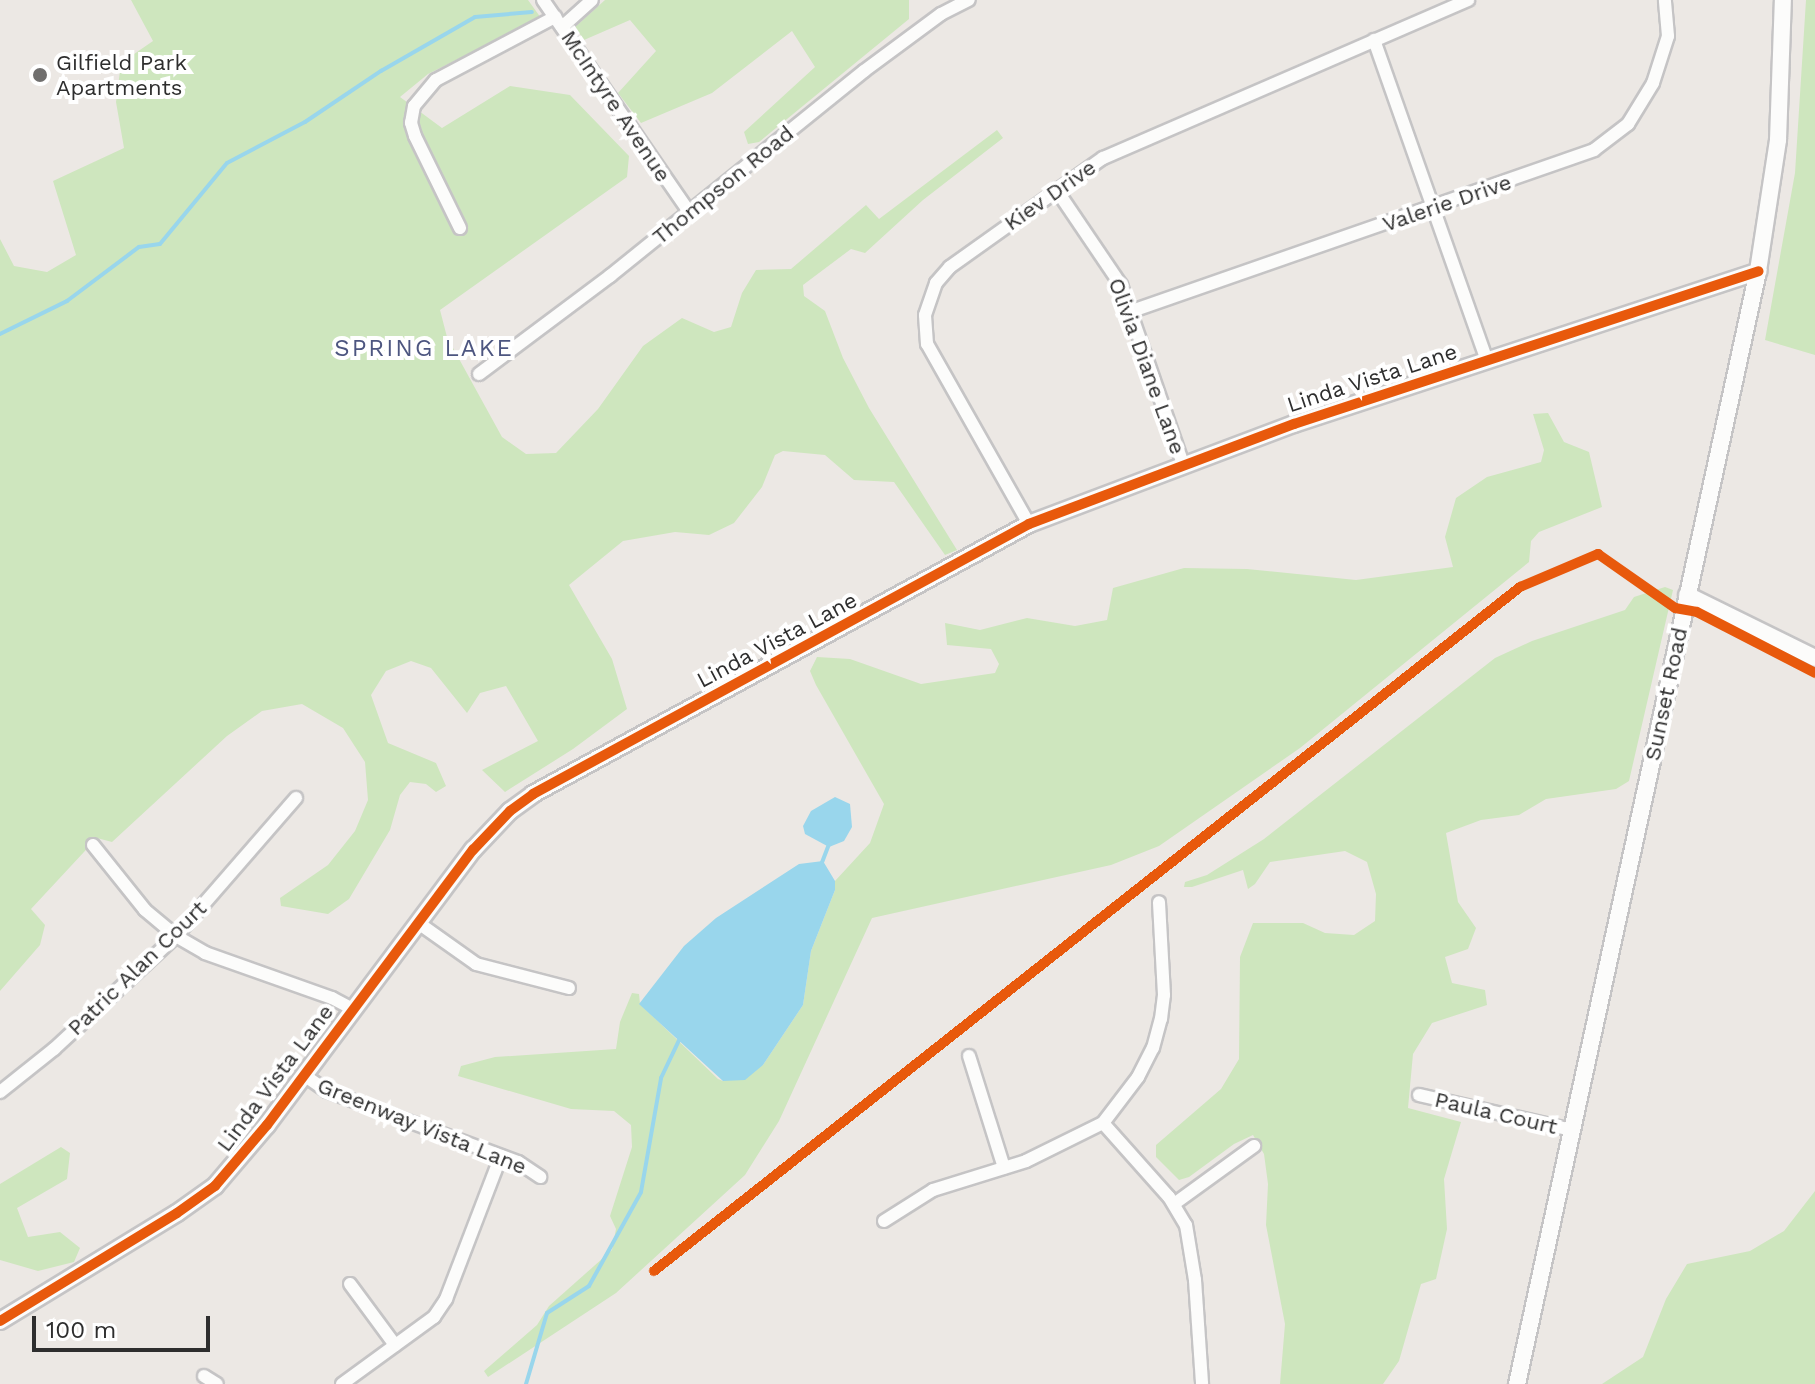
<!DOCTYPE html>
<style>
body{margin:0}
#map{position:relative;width:1815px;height:1384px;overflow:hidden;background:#ece8e4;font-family:"Work Sans",sans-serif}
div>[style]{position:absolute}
.green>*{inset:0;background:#cee6be}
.water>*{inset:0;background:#99d6ec}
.stream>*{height:4px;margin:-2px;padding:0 2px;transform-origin:2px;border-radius:2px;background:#99d6ec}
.roads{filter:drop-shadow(2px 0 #c5c4c5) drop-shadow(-2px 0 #c5c4c5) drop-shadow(0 2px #c5c4c5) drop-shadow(0 -2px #c5c4c5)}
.street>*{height:12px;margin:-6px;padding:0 6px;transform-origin:6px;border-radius:6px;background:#fcfcfb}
.secondary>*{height:16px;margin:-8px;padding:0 8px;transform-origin:8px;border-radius:8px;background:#fcfcfb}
.cycleway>*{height:10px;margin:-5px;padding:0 5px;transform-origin:5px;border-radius:5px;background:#e8590c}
.dots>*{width:22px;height:22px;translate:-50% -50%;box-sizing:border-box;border:4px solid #fff;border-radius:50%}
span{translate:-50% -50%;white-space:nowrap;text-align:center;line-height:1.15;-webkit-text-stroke:8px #fff;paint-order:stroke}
.poi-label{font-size:22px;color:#2e2e2e}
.left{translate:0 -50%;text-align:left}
.street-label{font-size:22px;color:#2e2e2e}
.neighbourhood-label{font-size:24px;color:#4d5680;letter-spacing:2px}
.scale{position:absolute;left:32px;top:1316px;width:178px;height:36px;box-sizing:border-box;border:4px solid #2e2e2e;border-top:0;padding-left:10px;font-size:24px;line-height:28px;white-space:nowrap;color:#2e2e2e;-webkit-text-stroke:6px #fff;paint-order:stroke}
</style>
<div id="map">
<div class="green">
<div style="clip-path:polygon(131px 0,528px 0,541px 18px,428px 74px,400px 97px,442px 128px,510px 86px,570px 95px,629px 156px,627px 177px,440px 310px,447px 337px,502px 437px,526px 454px,556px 453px,598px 409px,643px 346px,682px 318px,714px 332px,731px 327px,742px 293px,756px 270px,791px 269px,866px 205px,879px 219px,997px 130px,1003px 138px,923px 200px,865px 253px,851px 249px,803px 285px,804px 296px,825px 311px,843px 358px,869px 408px,957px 550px,945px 555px,894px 482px,854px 480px,825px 455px,783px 451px,775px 455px,762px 487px,734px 523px,709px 535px,675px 532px,623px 541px,569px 585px,612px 659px,627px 709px,573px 749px,505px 792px,482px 770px,538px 741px,506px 686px,480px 693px,467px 713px,431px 668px,411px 661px,386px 671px,371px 695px,388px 743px,436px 763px,446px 786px,436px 792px,426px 784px,410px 782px,400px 795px,390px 830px,349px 899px,328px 914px,281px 906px,280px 898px,328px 865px,355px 831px,368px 800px,365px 762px,343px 728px,302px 704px,262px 711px,227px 736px,112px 842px,97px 838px,31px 909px,45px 925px,40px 945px,0 991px,0 239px,14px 266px,47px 272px,76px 255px,53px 181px,124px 148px,116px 102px,121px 63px,153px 41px)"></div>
<div style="clip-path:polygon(605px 0,909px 0,909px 19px,759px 142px,748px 144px,744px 132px,815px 67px,792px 31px,712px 93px,641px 123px,618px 93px,656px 51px,630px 20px,584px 40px,575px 27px)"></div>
<div style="clip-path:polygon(1806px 0,1815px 0,1815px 355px,1765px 340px,1795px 173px)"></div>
<div style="clip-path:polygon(1548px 413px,1564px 442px,1589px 452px,1602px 507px,1539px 532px,1531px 541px,1529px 562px,1300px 748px,1159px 846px,1111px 865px,872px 918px,779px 1121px,745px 1175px,616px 1293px,488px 1377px,484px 1371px,537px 1325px,549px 1306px,612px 1250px,616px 1229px,610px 1216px,632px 1147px,631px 1125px,614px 1111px,571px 1109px,458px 1076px,461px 1066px,495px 1057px,616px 1049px,620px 1022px,632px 993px,639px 994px,640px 1004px,718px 1079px,723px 1081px,763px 1065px,803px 1005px,811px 951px,835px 890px,835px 881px,870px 843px,884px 804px,816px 685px,810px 671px,817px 657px,850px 659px,921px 684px,995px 673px,999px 664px,991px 649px,947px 645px,945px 623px,980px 630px,1027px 618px,1075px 626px,1107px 620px,1113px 588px,1184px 568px,1247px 569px,1356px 580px,1453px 567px,1445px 537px,1456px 498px,1487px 477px,1541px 462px,1544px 450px,1533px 414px)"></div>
<div style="clip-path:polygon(1665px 587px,1673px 590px,1629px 781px,1616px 789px,1546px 799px,1519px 815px,1481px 820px,1446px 833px,1458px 902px,1476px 928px,1468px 949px,1445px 957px,1452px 983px,1485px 990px,1487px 1005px,1432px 1023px,1413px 1054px,1408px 1108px,1461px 1122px,1444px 1179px,1447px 1229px,1436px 1279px,1421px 1284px,1399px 1361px,1383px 1384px,1280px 1384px,1285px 1324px,1266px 1225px,1268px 1184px,1264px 1154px,1253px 1135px,1234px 1144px,1189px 1177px,1179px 1180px,1156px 1157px,1156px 1145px,1221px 1089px,1239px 1059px,1240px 957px,1253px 923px,1303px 923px,1325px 933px,1354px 935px,1375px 921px,1376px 894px,1367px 862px,1345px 851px,1270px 862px,1255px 884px,1248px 889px,1243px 870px,1192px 887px,1184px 887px,1185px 882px,1207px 875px,1264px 839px,1495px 658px,1532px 641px,1625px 610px,1634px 597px)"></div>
<div style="clip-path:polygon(61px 1147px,70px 1153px,67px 1179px,17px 1208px,28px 1237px,60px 1232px,80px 1248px,74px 1262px,38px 1271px,0 1260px,0 1184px)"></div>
<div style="clip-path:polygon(1815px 1191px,1815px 1384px,1602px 1384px,1643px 1357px,1666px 1299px,1687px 1264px,1750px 1251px,1784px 1231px)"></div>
</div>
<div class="water">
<div style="clip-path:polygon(835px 797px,850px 804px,852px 827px,844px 841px,829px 847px,805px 834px,803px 826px,811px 811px)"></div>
<div style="clip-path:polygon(823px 861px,835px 881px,835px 890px,811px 951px,803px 1005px,763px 1065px,745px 1080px,723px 1081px,639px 1004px,684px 946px,716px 918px,799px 864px)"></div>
</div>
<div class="stream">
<div style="left:0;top:334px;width:75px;rotate:-26.2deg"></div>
<div style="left:67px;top:301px;width:90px;rotate:-36.9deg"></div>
<div style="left:139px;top:247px;width:21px;rotate:-8deg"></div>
<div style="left:160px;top:244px;width:105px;rotate:-50.4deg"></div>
<div style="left:227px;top:163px;width:88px;rotate:-27.7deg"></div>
<div style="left:305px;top:122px;width:92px;rotate:-33.9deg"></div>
<div style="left:381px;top:71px;width:108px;rotate:-29.9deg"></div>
<div style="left:475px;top:17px;width:57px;rotate:-5deg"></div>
<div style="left:821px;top:865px;width:22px;rotate:-69deg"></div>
<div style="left:526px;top:1384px;width:74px;rotate:-73.5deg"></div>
<div style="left:547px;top:1313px;width:50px;rotate:-32.7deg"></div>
<div style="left:589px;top:1286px;width:107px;rotate:-61deg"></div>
<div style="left:641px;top:1192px;width:116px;rotate:-80deg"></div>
<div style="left:661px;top:1078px;width:47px;rotate:-64.5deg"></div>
</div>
<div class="roads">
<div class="street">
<div style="left:543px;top:0;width:257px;rotate:55.4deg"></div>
<div style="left:562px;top:27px;width:40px;rotate:-42deg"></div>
<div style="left:1374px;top:40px;width:340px;rotate:70.6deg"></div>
<div style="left:1056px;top:189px;width:116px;rotate:55.9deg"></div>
<div style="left:1121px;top:285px;width:189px;rotate:70.9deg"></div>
<div style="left:460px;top:228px;width:102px;rotate:-116.1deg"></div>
<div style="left:415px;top:136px;width:14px;rotate:-107deg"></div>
<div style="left:411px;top:123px;width:17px;rotate:-80deg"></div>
<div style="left:414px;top:106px;width:34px;rotate:-50deg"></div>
<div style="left:436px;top:80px;width:135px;rotate:-27.9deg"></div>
<div style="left:1132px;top:311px;width:489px;rotate:-19.2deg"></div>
<div style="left:1594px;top:150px;width:43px;rotate:-37.4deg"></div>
<div style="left:1628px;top:124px;width:48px;rotate:-58.6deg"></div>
<div style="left:1653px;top:83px;width:49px;rotate:-72.3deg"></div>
<div style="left:1668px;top:36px;width:36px;rotate:-95deg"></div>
<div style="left:479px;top:374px;width:164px;rotate:-36.8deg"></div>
<div style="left:610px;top:276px;width:326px;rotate:-38.9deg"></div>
<div style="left:864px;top:71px;width:96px;rotate:-36.5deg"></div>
<div style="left:941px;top:14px;width:31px;rotate:-27deg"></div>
<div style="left:1029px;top:524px;width:207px;rotate:-119.5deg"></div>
<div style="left:927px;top:344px;width:29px;rotate:-94deg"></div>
<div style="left:925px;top:315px;width:34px;rotate:-71deg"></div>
<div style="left:936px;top:283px;width:21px;rotate:-49deg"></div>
<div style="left:950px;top:267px;width:188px;rotate:-35.5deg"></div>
<div style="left:1103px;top:158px;width:398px;rotate:-23.4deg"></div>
<div style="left:93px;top:845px;width:83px;rotate:51.3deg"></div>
<div style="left:145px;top:910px;width:40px;rotate:40deg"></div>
<div style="left:176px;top:936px;width:34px;rotate:30deg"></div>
<div style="left:205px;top:953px;width:135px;rotate:19.5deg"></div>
<div style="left:332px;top:998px;width:24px;rotate:28deg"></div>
<div style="left:417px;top:922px;width:72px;rotate:35.4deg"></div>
<div style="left:476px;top:964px;width:96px;rotate:14.5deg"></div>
<div style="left:969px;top:1056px;width:117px;rotate:72.6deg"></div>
<div style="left:304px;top:1075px;width:28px;rotate:35deg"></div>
<div style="left:327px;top:1091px;width:204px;rotate:20.4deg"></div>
<div style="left:518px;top:1162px;width:27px;rotate:34deg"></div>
<div style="left:0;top:1092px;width:69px;rotate:-38.5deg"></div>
<div style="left:54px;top:1049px;width:166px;rotate:-42.8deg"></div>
<div style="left:176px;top:936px;width:183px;rotate:-49deg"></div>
<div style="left:1419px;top:1095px;width:157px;rotate:12.9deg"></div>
<div style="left:1103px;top:1123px;width:99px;rotate:48.3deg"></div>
<div style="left:1169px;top:1197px;width:33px;rotate:59deg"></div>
<div style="left:1186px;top:1225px;width:56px;rotate:80.7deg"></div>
<div style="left:1195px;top:1280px;width:104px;rotate:86.1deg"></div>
<div style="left:1174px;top:1204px;width:99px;rotate:-35.9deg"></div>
<div style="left:884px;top:1221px;width:58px;rotate:-32.3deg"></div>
<div style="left:933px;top:1190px;width:97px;rotate:-17.3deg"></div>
<div style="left:1026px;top:1161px;width:86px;rotate:-26.3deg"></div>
<div style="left:1103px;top:1123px;width:58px;rotate:-52.7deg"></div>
<div style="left:1138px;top:1077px;width:33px;rotate:-63deg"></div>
<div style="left:1153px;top:1048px;width:30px;rotate:-75deg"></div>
<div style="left:1161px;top:1019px;width:24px;rotate:-83deg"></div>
<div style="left:1164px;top:995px;width:93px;rotate:-93.1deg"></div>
<div style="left:350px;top:1284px;width:76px;rotate:53.6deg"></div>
<div style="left:204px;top:1376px;width:15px;rotate:32deg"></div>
<div style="left:342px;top:1384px;width:114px;rotate:-36.1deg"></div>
<div style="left:434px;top:1317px;width:22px;rotate:-56deg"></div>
<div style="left:446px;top:1299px;width:153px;rotate:-69deg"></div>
</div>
<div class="secondary">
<div style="left:1687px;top:595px;width:143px;rotate:26.2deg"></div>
<div style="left:0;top:1321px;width:207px;rotate:-31.4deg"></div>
<div style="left:177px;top:1213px;width:47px;rotate:-35.4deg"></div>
<div style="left:215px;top:1186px;width:80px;rotate:-49.6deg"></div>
<div style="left:267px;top:1125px;width:344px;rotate:-53.2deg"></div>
<div style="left:473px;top:850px;width:54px;rotate:-46.5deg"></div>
<div style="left:510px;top:811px;width:29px;rotate:-36deg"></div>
<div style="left:533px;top:794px;width:565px;rotate:-28.56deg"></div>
<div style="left:1029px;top:524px;width:283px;rotate:-20.7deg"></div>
<div style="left:1294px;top:424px;width:489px;rotate:-18.2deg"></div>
<div style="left:1517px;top:1384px;width:1139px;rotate:-77.78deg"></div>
<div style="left:1758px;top:271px;width:133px;rotate:-81.3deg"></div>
<div style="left:1778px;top:140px;width:140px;rotate:-88deg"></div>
</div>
</div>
<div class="cycleway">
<div style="left:654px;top:1271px;width:1104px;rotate:-38.3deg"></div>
<div style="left:1520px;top:587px;width:85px;rotate:-22.9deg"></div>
<div style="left:1598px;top:554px;width:94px;rotate:35deg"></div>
<div style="left:1675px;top:608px;width:22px;rotate:10deg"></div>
<div style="left:1697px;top:612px;width:133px;rotate:27.3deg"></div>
<div style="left:0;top:1321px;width:207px;rotate:-31.4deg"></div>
<div style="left:177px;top:1213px;width:47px;rotate:-35.4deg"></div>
<div style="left:215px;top:1186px;width:80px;rotate:-49.6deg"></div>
<div style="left:267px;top:1125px;width:344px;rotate:-53.2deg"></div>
<div style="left:473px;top:850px;width:54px;rotate:-46.5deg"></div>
<div style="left:510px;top:811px;width:29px;rotate:-36deg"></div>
<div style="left:533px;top:794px;width:565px;rotate:-28.56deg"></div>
<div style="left:1029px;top:524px;width:283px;rotate:-20.7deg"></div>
<div style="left:1294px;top:424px;width:489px;rotate:-18.2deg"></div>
</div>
<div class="dots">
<div style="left:40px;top:75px;background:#706f6e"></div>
</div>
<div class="poi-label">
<span class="left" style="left:56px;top:75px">Gilfield Park<br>Apartments</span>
</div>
<div class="street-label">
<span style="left:616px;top:106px;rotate:56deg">McIntyre Avenue</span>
<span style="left:723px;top:185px;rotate:-39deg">Thompson Road</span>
<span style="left:1050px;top:195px;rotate:-35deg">Kiev Drive</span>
<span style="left:1447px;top:203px;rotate:-19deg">Valerie Drive</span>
<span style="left:1147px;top:366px;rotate:70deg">Olivia Diane Lane</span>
<span style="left:1372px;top:378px;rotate:-18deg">Linda Vista Lane</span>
<span style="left:777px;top:640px;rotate:-28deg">Linda Vista Lane</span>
<span style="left:1666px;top:694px;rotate:-78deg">Sunset Road</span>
<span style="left:137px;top:968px;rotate:-44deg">Patric Alan Court</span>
<span style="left:275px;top:1078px;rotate:-53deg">Linda Vista Lane</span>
<span style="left:1496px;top:1113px;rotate:13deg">Paula Court</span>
<span style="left:422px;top:1126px;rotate:22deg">Greenway Vista Lane</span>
</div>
<div class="neighbourhood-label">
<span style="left:424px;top:349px">SPRING LAKE</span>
</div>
<div class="scale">100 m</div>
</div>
